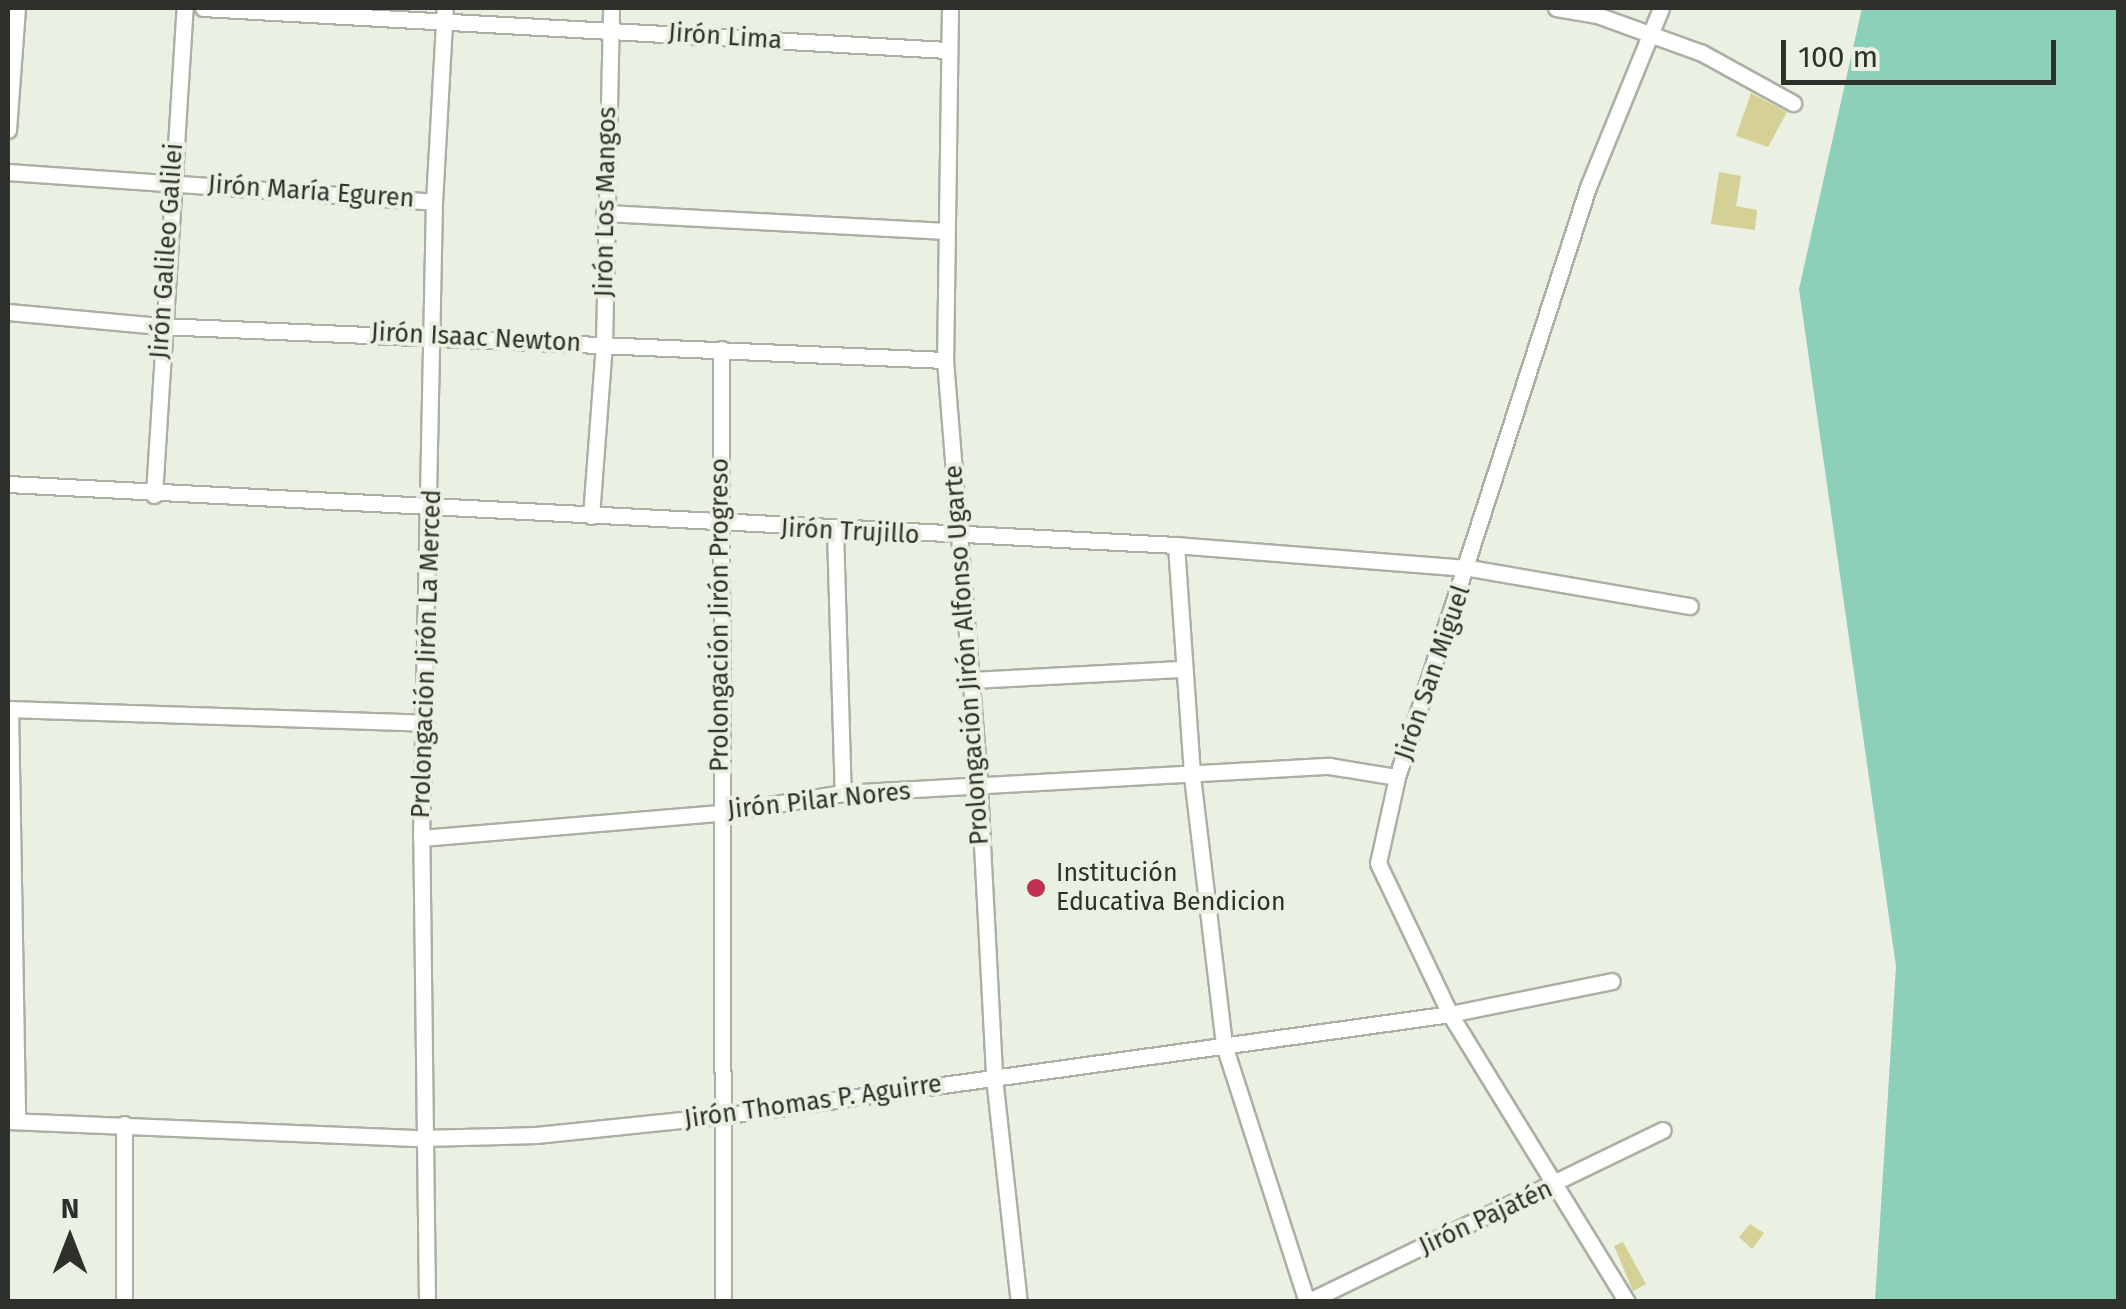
<!DOCTYPE html>
<meta charset="utf-8">
<style>
body{margin:0}
#map{position:relative;width:2126px;height:1309px;overflow:hidden;background:#eaf0e2;font-family:"Fira Sans",sans-serif}
div>[style]{position:absolute}
.water>*{inset:0;background:#8cd0b9}
.building>*{inset:0;background:#d5d096}
.roads{filter:drop-shadow(2px 0 #aab0a3) drop-shadow(-2px 0 #aab0a3) drop-shadow(0 2px #aab0a3) drop-shadow(0 -2px #aab0a3)}
.street>*{height:15px;margin:-7.5px;padding:0 7.5px;transform-origin:7.5px;border-radius:7.5px;background:#fff}
.dots>*{width:28px;height:28px;translate:-50% -50%;box-sizing:border-box;border:5px solid #eaf0e2;border-radius:50%}
span{translate:-50% -50%;white-space:nowrap;text-align:center;line-height:1.15;-webkit-text-stroke:8px #eaf0e2;paint-order:stroke}
.street-label{font-size:25px;color:#2e302b}
.poi-label{font-size:25px;color:#2e302b}
.left{translate:0 -50%;text-align:left}
.frame{position:absolute;inset:0;border:10px solid #2e302b;pointer-events:none}
.north{position:absolute;left:20px;top:1189px;width:100px;height:100px;-webkit-text-stroke:8px #eaf0e2;paint-order:stroke;rotate:0deg;font-size:28px;font-weight:700;line-height:40px;text-align:center;color:#2e302b}
.north::after{content:'';display:block;margin:auto;width:35px;height:45px;background:#2e302b;clip-path:polygon(50% 0,100% 100%,50% 72%,0 100%)}
.scale{position:absolute;left:1781px;top:40px;width:275px;height:45px;box-sizing:border-box;border:5px solid #2e302b;border-top:0;padding-left:12px;font-size:30px;line-height:35px;white-space:nowrap;color:#2e302b;-webkit-text-stroke:8px #eaf0e2;paint-order:stroke}
</style>
<div id="map">
<div class="water">
<div style="clip-path:polygon(1862px 8px,2118px 8px,2118px 1301px,1875px 1301px,1896px 966px,1799px 289px)"></div>
</div>
<div class="building">
<div style="clip-path:polygon(1751px 93px,1787px 112px,1768px 147px,1736px 136px)"></div>
<div style="clip-path:polygon(1719px 172px,1741px 176px,1736px 206px,1757px 210px,1755px 230px,1711px 224px)"></div>
<div style="clip-path:polygon(1750px 1224px,1764px 1233px,1752px 1249px,1739px 1237px)"></div>
<div style="clip-path:polygon(1623px 1242px,1646px 1284px,1633px 1291px,1614px 1246px)"></div>
</div>
<div class="roads">
<div class="street">
<div style="left:203px;top:8px;width:745px;rotate:3.23deg"></div>
<div style="left:950px;top:8px;width:352px;rotate:90.8deg"></div>
<div style="left:945px;top:360px;width:428px;rotate:85.4deg"></div>
<div style="left:979px;top:787px;width:290px;rotate:87deg"></div>
<div style="left:994px;top:1077px;width:226px;rotate:83.7deg"></div>
<div style="left:1556px;top:8px;width:42px;rotate:9.7deg"></div>
<div style="left:1597px;top:15px;width:112px;rotate:19.9deg"></div>
<div style="left:1702px;top:53px;width:104px;rotate:28.8deg"></div>
<div style="left:8px;top:130px;width:122px;rotate:-85.8deg"></div>
<div style="left:8px;top:172px;width:427px;rotate:4deg"></div>
<div style="left:604px;top:213px;width:340px;rotate:3deg"></div>
<div style="left:8px;top:312px;width:153px;rotate:5.3deg"></div>
<div style="left:160px;top:326px;width:786px;rotate:2.48deg"></div>
<div style="left:721px;top:349px;width:953px;rotate:89.88deg"></div>
<div style="left:8px;top:484px;width:1170px;rotate:2.99deg"></div>
<div style="left:1176px;top:545px;width:294px;rotate:4.5deg"></div>
<div style="left:1469px;top:568px;width:224px;rotate:9.8deg"></div>
<div style="left:154px;top:495px;width:488px;rotate:-86.4deg"></div>
<div style="left:591px;top:516px;width:171px;rotate:-85.7deg"></div>
<div style="left:604px;top:345px;width:337px;rotate:-88.8deg"></div>
<div style="left:835px;top:531px;width:262px;rotate:88.3deg"></div>
<div style="left:1176px;top:545px;width:232px;rotate:86deg"></div>
<div style="left:1192px;top:776px;width:271px;rotate:83.2deg"></div>
<div style="left:1224px;top:1045px;width:270px;rotate:72.1deg"></div>
<div style="left:970px;top:680px;width:212px;rotate:-3deg"></div>
<div style="left:8px;top:709px;width:418px;rotate:1.9deg"></div>
<div style="left:10px;top:709px;width:412px;rotate:89deg"></div>
<div style="left:421px;top:838px;width:300px;rotate:-4.8deg"></div>
<div style="left:720px;top:813px;width:125px;rotate:-9.2deg"></div>
<div style="left:843px;top:793px;width:487px;rotate:-3.2deg"></div>
<div style="left:1329px;top:766px;width:69px;rotate:9.2deg"></div>
<div style="left:8px;top:1121px;width:413px;rotate:2.4deg"></div>
<div style="left:421px;top:1138px;width:115px;rotate:-1.5deg"></div>
<div style="left:536px;top:1135px;width:186px;rotate:-5.9deg"></div>
<div style="left:721px;top:1116px;width:736px;rotate:-7.96deg"></div>
<div style="left:1450px;top:1014px;width:165px;rotate:-11.5deg"></div>
<div style="left:124px;top:1124px;width:178px;rotate:90deg"></div>
<div style="left:427px;top:1302px;width:464px;rotate:-90.7deg"></div>
<div style="left:421px;top:838px;width:636px;rotate:-88.83deg"></div>
<div style="left:434px;top:202px;width:194px;rotate:-86.8deg"></div>
<div style="left:1307px;top:1302px;width:395px;rotate:-25.8deg"></div>
<div style="left:1627px;top:1302px;width:338px;rotate:-121.6deg"></div>
<div style="left:1450px;top:1014px;width:167px;rotate:-115.5deg"></div>
<div style="left:1378px;top:863px;width:88px;rotate:-77.5deg"></div>
<div style="left:1397px;top:777px;width:620px;rotate:-72.06deg"></div>
<div style="left:1588px;top:187px;width:193px;rotate:-67.8deg"></div>
</div>
</div>
<div class="dots">
<div style="left:1036px;top:888px;background:#c03050"></div>
</div>
<div class="street-label">
<span style="left:725px;top:37px;rotate:4deg">Jirón Lima</span>
<span style="left:311px;top:192px;rotate:4deg">Jirón María Eguren</span>
<span style="left:606px;top:202px;rotate:-89deg">Jirón Los Mangos</span>
<span style="left:167px;top:251px;rotate:-86deg">Jirón Galileo Galilei</span>
<span style="left:476px;top:338px;rotate:3deg">Jirón Isaac Newton</span>
<span style="left:850px;top:532px;rotate:3deg">Jirón Trujillo</span>
<span style="left:720px;top:615px;rotate:-90deg">Prolongación Jirón Progreso</span>
<span style="left:427px;top:654px;rotate:-88deg">Prolongación Jirón La Merced</span>
<span style="left:967px;top:655px;rotate:-94deg">Prolongación Jirón Alfonso Ugarte</span>
<span style="left:1433px;top:673px;rotate:-71deg">Jirón San Miguel</span>
<span style="left:819px;top:801px;rotate:-6deg">Jirón Pilar Nores</span>
<span style="left:813px;top:1102px;rotate:-8deg">Jirón Thomas P. Aguirre</span>
<span style="left:1486px;top:1218px;rotate:-25deg">Jirón Pajatén</span>
</div>
<div class="poi-label">
<span class="left" style="left:1056px;top:888px">Institución<br>Educativa Bendicion</span>
</div>
<div class="frame"></div>
<div class="north">N</div>
<div class="scale">100 m</div>
</div>
